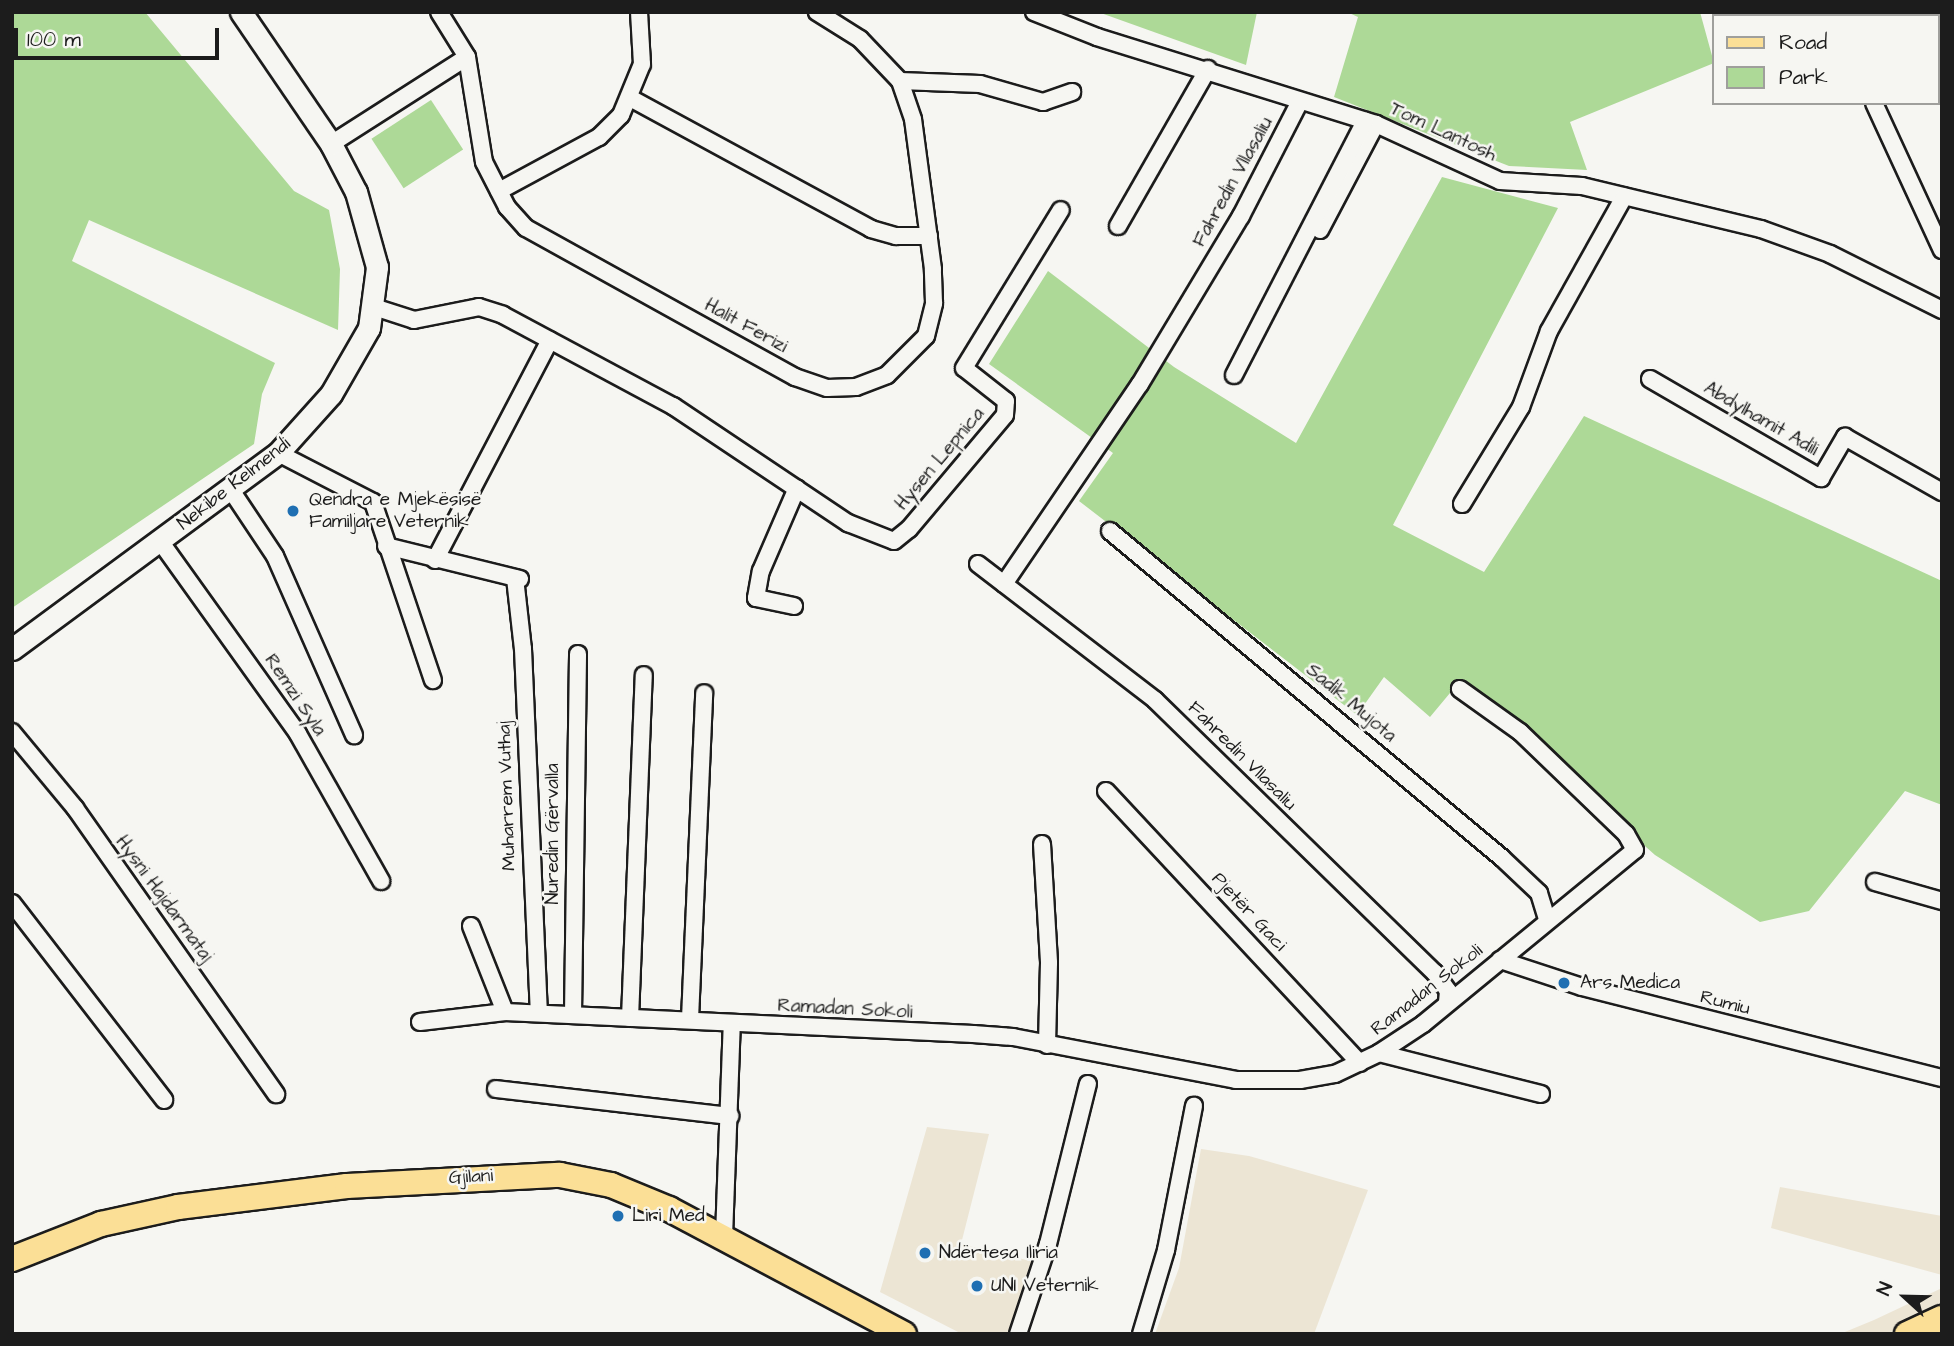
<!DOCTYPE html>
<meta charset="utf-8">
<style>
body{margin:0}
#map{position:relative;width:1954px;height:1346px;overflow:hidden;background:#f6f6f2;font-family:"Architects Daughter",sans-serif}
div>[style]{position:absolute}
.built>*{inset:0;background:#ece5d4}
.green>*{inset:0;background:#add997;transform-origin:0 0}
.roads{filter:drop-shadow(2px 0 #1c1c1c) drop-shadow(-2px 0 #1c1c1c) drop-shadow(0 2px #1c1c1c) drop-shadow(0 -2px #1c1c1c)}
.street>*{height:16px;margin:-8px;padding:0 8px;transform-origin:8px;border-radius:8px;background:#f6f6f2}
.secondary>*{height:21px;margin:-10.5px;padding:0 10.5px;transform-origin:10.5px;border-radius:10.5px;background:#f6f6f2}
.primary>*{height:24px;margin:-12px;padding:0 12px;transform-origin:12px;border-radius:12px;background:#fbdf96}
.dots>*{width:19px;height:19px;translate:-50% -50%;box-sizing:border-box;border:4px solid #f6f6f2;border-radius:50%}
span{translate:-50% -50%;white-space:nowrap;text-align:center;line-height:1.15;-webkit-text-stroke:5px #f6f6f2;paint-order:stroke}
.street-label{font-size:19px;color:#1c1c1c}
.poi-label{font-size:19px;color:#1c1c1c}
.left{translate:0 -50%;text-align:left}
.frame{position:absolute;inset:0;border:14px solid #1c1c1c;pointer-events:none}
.legend{position:absolute;left:1712px;top:14px;width:228px;height:91px;box-sizing:border-box;background:#f6f6f2;border:2px solid #9f9f9c;margin:0;padding:9px 12px;list-style:none;font-size:21px;color:#1c1c1c}
.legend li{display:flex;align-items:center;gap:14px;height:35px}
.legend b{width:35px;border:2px solid #9f9f9c}
.north{position:absolute;left:1870px;top:1262px;width:70px;height:70px;-webkit-text-stroke:5px #f6f6f2;paint-order:stroke;rotate:292deg;font-size:19px;font-weight:700;line-height:28px;text-align:center;color:#1c1c1c}
.north::after{content:'';display:block;margin:auto;width:24px;height:32px;background:#1c1c1c;clip-path:polygon(50% 0,100% 100%,50% 72%,0 100%)}
.scale{position:absolute;left:14px;top:28px;width:205px;height:32px;box-sizing:border-box;border:4px solid #1c1c1c;border-top:0;padding-left:9px;font-size:21px;line-height:24px;white-space:nowrap;color:#1c1c1c;-webkit-text-stroke:5px #f6f6f2;paint-order:stroke}
</style>
<div id="map">
<div class="built">
<div style="clip-path:polygon(927px 1127px,989px 1134px,961px 1244px,1035px 1262px,1010px 1334px,962px 1334px,880px 1292px)"></div>
<div style="clip-path:polygon(1201px 1149px,1249px 1156px,1368px 1190px,1314px 1334px,1155px 1334px,1179px 1268px)"></div>
<div style="clip-path:polygon(1780px 1187px,1942px 1216px,1942px 1275px,1771px 1228px)"></div>
<div style="clip-path:polygon(1942px 1288px,1942px 1334px,1840px 1334px,1874px 1320px)"></div>
</div>
<div class="green">
<div style="clip-path:polygon(12px 12px,145px 12px,294px 191px,329px 210px,340px 269px,338px 330px,89px 220px,72px 261px,275px 363px,262px 394px,254px 444px,12px 608px)"></div>
<div style="clip-path:polygon(1098px 12px,1257px 12px,1246px 65px)"></div>
<div style="clip-path:polygon(1347px 12px,1700px 12px,1714px 63px,1570px 122px,1587px 170px,1509px 166px,1334px 97px,1358px 17px)"></div>
<div style="left:431px;top:100px;width:59px;height:71px;rotate:57deg"></div>
<div style="clip-path:polygon(1442px 177px,1558px 208px,1393px 525px,1484px 572px,1584px 416px,1942px 581px,1942px 805px,1905px 791px,1809px 911px,1760px 922px,1655px 855px,1460px 681px,1430px 717px,1384px 677px,1357px 715px,1079px 501px,1113px 453px,989px 364px,1048px 271px,1174px 367px,1296px 443px)"></div>
</div>
<div class="roads">
<div class="street">
<div style="left:439px;top:12px;width:53px;rotate:58.1deg"></div>
<div style="left:467px;top:57px;width:106px;rotate:80.8deg"></div>
<div style="left:484px;top:162px;width:51px;rotate:62.9deg"></div>
<div style="left:507px;top:207px;width:28px;rotate:48deg"></div>
<div style="left:526px;top:228px;width:308px;rotate:29deg"></div>
<div style="left:795px;top:377px;width:34px;rotate:19deg"></div>
<div style="left:827px;top:388px;width:29px;rotate:-2deg"></div>
<div style="left:856px;top:387px;width:33px;rotate:-21deg"></div>
<div style="left:887px;top:375px;width:55px;rotate:-45deg"></div>
<div style="left:926px;top:336px;width:34px;rotate:-76deg"></div>
<div style="left:934px;top:303px;width:34px;rotate:-92deg"></div>
<div style="left:933px;top:269px;width:151px;rotate:-97.6deg"></div>
<div style="left:913px;top:119px;width:40px;rotate:-108.9deg"></div>
<div style="left:900px;top:81px;width:58px;rotate:-133.6deg"></div>
<div style="left:860px;top:39px;width:51px;rotate:-147.9deg"></div>
<div style="left:1034px;top:12px;width:68px;rotate:21.6deg"></div>
<div style="left:1097px;top:37px;width:292px;rotate:17.3deg"></div>
<div style="left:1376px;top:124px;width:136px;rotate:24.7deg"></div>
<div style="left:1500px;top:181px;width:82px;rotate:3.5deg"></div>
<div style="left:1582px;top:186px;width:184px;rotate:13.5deg"></div>
<div style="left:1761px;top:229px;width:73px;rotate:19.9deg"></div>
<div style="left:1830px;top:254px;width:125px;rotate:26.6deg"></div>
<div style="left:1836px;top:12px;width:4px;rotate:63deg"></div>
<div style="left:900px;top:81px;width:80px;rotate:2.1deg"></div>
<div style="left:980px;top:84px;width:66px;rotate:15.9deg"></div>
<div style="left:1043px;top:102px;width:31px;rotate:-19deg"></div>
<div style="left:632px;top:99px;width:272px;rotate:28.5deg"></div>
<div style="left:871px;top:229px;width:26px;rotate:16deg"></div>
<div style="left:896px;top:236px;width:33px"></div>
<div style="left:1874px;top:103px;width:162px;rotate:65.2deg"></div>
<div style="left:331px;top:144px;width:161px;rotate:-32.6deg"></div>
<div style="left:499px;top:191px;width:114px;rotate:-28.4deg"></div>
<div style="left:599px;top:137px;width:31px;rotate:-45deg"></div>
<div style="left:621px;top:115px;width:55px;rotate:-67.6deg"></div>
<div style="left:642px;top:64px;width:52px;rotate:-93.3deg"></div>
<div style="left:1118px;top:226px;width:181px;rotate:-60.2deg"></div>
<div style="left:1320px;top:230px;width:120px;rotate:-62.2deg"></div>
<div style="left:374px;top:307px;width:42px;rotate:18deg"></div>
<div style="left:414px;top:320px;width:66px;rotate:-11.3deg"></div>
<div style="left:479px;top:307px;width:25px;rotate:18deg"></div>
<div style="left:503px;top:315px;width:193px;rotate:28.2deg"></div>
<div style="left:673px;top:406px;width:211px;rotate:33.8deg"></div>
<div style="left:848px;top:523px;width:49px;rotate:21.4deg"></div>
<div style="left:894px;top:541px;width:19px;rotate:-39deg"></div>
<div style="left:909px;top:529px;width:149px;rotate:-49.9deg"></div>
<div style="left:1005px;top:415px;width:14px;rotate:-86deg"></div>
<div style="left:1006px;top:401px;width:53px;rotate:-141.8deg"></div>
<div style="left:964px;top:368px;width:185px;rotate:-58.5deg"></div>
<div style="left:1234px;top:375px;width:286px;rotate:-62.7deg"></div>
<div style="left:1650px;top:379px;width:198px;rotate:30.1deg"></div>
<div style="left:1821px;top:478px;width:48px;rotate:-59.7deg"></div>
<div style="left:1845px;top:437px;width:112px;rotate:29.6deg"></div>
<div style="left:278px;top:453px;width:107px;rotate:27.3deg"></div>
<div style="left:373px;top:502px;width:188px;rotate:71.4deg"></div>
<div style="left:231px;top:490px;width:79px;rotate:56.3deg"></div>
<div style="left:275px;top:556px;width:196px;rotate:66.2deg"></div>
<div style="left:1462px;top:504px;width:114px;rotate:-58.7deg"></div>
<div style="left:1521px;top:407px;width:81px;rotate:-69.8deg"></div>
<div style="left:1549px;top:331px;width:154px;rotate:-60.8deg"></div>
<div style="left:1110px;top:531px;width:510px;rotate:39.83deg"></div>
<div style="left:1502px;top:858px;width:51px;rotate:43.4deg"></div>
<div style="left:1539px;top:893px;width:28px;rotate:73deg"></div>
<div style="left:160px;top:541px;width:237px;rotate:54.4deg"></div>
<div style="left:298px;top:734px;width:169px;rotate:60.5deg"></div>
<div style="left:386px;top:546px;width:138px;rotate:13.8deg"></div>
<div style="left:435px;top:560px;width:248px;rotate:-62.4deg"></div>
<div style="left:978px;top:564px;width:223px;rotate:37.5deg"></div>
<div style="left:1155px;top:700px;width:391px;rotate:44.3deg"></div>
<div style="left:1435px;top:973px;width:22px;rotate:54deg"></div>
<div style="left:1448px;top:991px;width:11px;rotate:95deg"></div>
<div style="left:515px;top:578px;width:71px;rotate:83.6deg"></div>
<div style="left:523px;top:649px;width:364px;rotate:87.5deg"></div>
<div style="left:1004px;top:584px;width:242px;rotate:-55.8deg"></div>
<div style="left:1140px;top:384px;width:196px;rotate:-59deg"></div>
<div style="left:1241px;top:216px;width:129px;rotate:-62.8deg"></div>
<div style="left:794px;top:606px;width:39px;rotate:-168deg"></div>
<div style="left:756px;top:598px;width:27px;rotate:-80deg"></div>
<div style="left:761px;top:571px;width:90px;rotate:-66.6deg"></div>
<div style="left:12px;top:732px;width:99px;rotate:50.3deg"></div>
<div style="left:75px;top:808px;width:350px;rotate:54.9deg"></div>
<div style="left:1106px;top:791px;width:372px;rotate:47deg"></div>
<div style="left:1042px;top:844px;width:119px;rotate:86.6deg"></div>
<div style="left:1049px;top:963px;width:82px;rotate:91.4deg"></div>
<div style="left:1875px;top:882px;width:70px;rotate:15.8deg"></div>
<div style="left:12px;top:903px;width:249px;rotate:52.3deg"></div>
<div style="left:471px;top:926px;width:92px;rotate:68.4deg"></div>
<div style="left:1500px;top:960px;width:86px;rotate:18.2deg"></div>
<div style="left:1582px;top:987px;width:371px;rotate:14.2deg"></div>
<div style="left:573px;top:1014px;width:360px;rotate:-89.2deg"></div>
<div style="left:630px;top:1018px;width:343px;rotate:-87.7deg"></div>
<div style="left:690px;top:1019px;width:326px;rotate:-87.5deg"></div>
<div style="left:420px;top:1022px;width:86px;rotate:-6.7deg"></div>
<div style="left:505px;top:1012px;width:469px;rotate:2.7deg"></div>
<div style="left:973px;top:1034px;width:40px;rotate:4.3deg"></div>
<div style="left:1013px;top:1037px;width:227px;rotate:10.9deg"></div>
<div style="left:1236px;top:1080px;width:64px"></div>
<div style="left:1300px;top:1080px;width:36px;rotate:-10deg"></div>
<div style="left:1335px;top:1074px;width:49px;rotate:-25.5deg"></div>
<div style="left:1379px;top:1053px;width:53px;rotate:-33.4deg"></div>
<div style="left:1423px;top:1024px;width:274px;rotate:-39.4deg"></div>
<div style="left:1635px;top:850px;width:18px;rotate:-119deg"></div>
<div style="left:1626px;top:834px;width:147px;rotate:-136.1deg"></div>
<div style="left:1520px;top:732px;width:74px;rotate:-144.4deg"></div>
<div style="left:1379px;top:1053px;width:167px;rotate:14.2deg"></div>
<div style="left:496px;top:1089px;width:236px;rotate:6.6deg"></div>
<div style="left:724px;top:1237px;width:214px;rotate:-87.9deg"></div>
<div style="left:1018px;top:1334px;width:95px;rotate:-71.6deg"></div>
<div style="left:1048px;top:1244px;width:165px;rotate:-76deg"></div>
<div style="left:1141px;top:1334px;width:88px;rotate:-73.4deg"></div>
<div style="left:1166px;top:1250px;width:147px;rotate:-79deg"></div>
</div>
<div class="secondary">
<div style="left:12px;top:649px;width:330px;rotate:-36.4deg"></div>
<div style="left:278px;top:453px;width:79px;rotate:-48.1deg"></div>
<div style="left:331px;top:394px;width:76px;rotate:-60.1deg"></div>
<div style="left:369px;top:328px;width:62px;rotate:-82.5deg"></div>
<div style="left:377px;top:267px;width:78px;rotate:-105.6deg"></div>
<div style="left:356px;top:192px;width:54px;rotate:-117.5deg"></div>
<div style="left:331px;top:144px;width:160px;rotate:-124.3deg"></div>
</div>
<div class="primary">
<div style="left:12px;top:1259px;width:96px;rotate:-21.5deg"></div>
<div style="left:101px;top:1224px;width:79px;rotate:-12.4deg"></div>
<div style="left:178px;top:1207px;width:170px;rotate:-7.1deg"></div>
<div style="left:347px;top:1186px;width:213px;rotate:-3deg"></div>
<div style="left:560px;top:1175px;width:52px;rotate:11.1deg"></div>
<div style="left:611px;top:1185px;width:63px;rotate:22.5deg"></div>
<div style="left:669px;top:1209px;width:266px;rotate:28deg"></div>
<div style="left:1907px;top:1334px;width:38px;rotate:-25deg"></div>
</div>
</div>
<div class="dots">
<div style="left:293px;top:511px;background:#1f6fb2"></div>
<div style="left:1564px;top:983px;background:#1f6fb2"></div>
<div style="left:618px;top:1216px;background:#1f6fb2"></div>
<div style="left:925px;top:1253px;background:#1f6fb2"></div>
<div style="left:977px;top:1286px;background:#1f6fb2"></div>
</div>
<div class="street-label">
<span style="left:1443px;top:132px;rotate:25deg">Tom Lantosh</span>
<span style="left:1233px;top:182px;rotate:-61deg">Fahredin Vllasaliu</span>
<span style="left:746px;top:326px;rotate:29deg">Halit Ferizi</span>
<span style="left:1761px;top:419px;rotate:30deg">Abdylhamit Adili</span>
<span style="left:940px;top:459px;rotate:-50deg">Hysen Lepnica</span>
<span style="left:234px;top:484px;rotate:-38deg">Nekibe Kelmendi</span>
<span style="left:295px;top:695px;rotate:56deg">Remzi Syla</span>
<span style="left:1351px;top:703px;rotate:40deg">Sadik Mujota</span>
<span style="left:1242px;top:756px;rotate:45deg">Fahredin Vllasaliu</span>
<span style="left:507px;top:796px;rotate:-92deg">Muharrem Vuthaj</span>
<span style="left:553px;top:834px;rotate:-90deg">Nuredin Gërvalla</span>
<span style="left:164px;top:899px;rotate:54deg">Hysni Hajdarmataj</span>
<span style="left:1249px;top:912px;rotate:47deg">Pjetër Gaci</span>
<span style="left:1427px;top:990px;rotate:-38deg">Ramadan Sokoli</span>
<span style="left:1725px;top:1003px;rotate:14deg">Rumiu</span>
<span style="left:845px;top:1009px;rotate:3deg">Ramadan Sokoli</span>
<span style="left:471px;top:1177px;rotate:-3deg">Gjilani</span>
</div>
<div class="poi-label">
<span class="left" style="left:309px;top:511px">Qendra e Mjekësisë<br>Familjare Veternik</span>
<span class="left" style="left:1580px;top:983px">Ars Medica</span>
<span class="left" style="left:632px;top:1216px">Liri Med</span>
<span class="left" style="left:939px;top:1253px">Ndërtesa Iliria</span>
<span class="left" style="left:991px;top:1286px">UNI Veternik</span>
</div>
<div class="frame"></div>
<ul class="legend">
<li><b style="height:9px;background:#fbdf96"></b>Road</li>
<li><b style="height:19px;background:#add997"></b>Park</li>
</ul>
<div class="north">N</div>
<div class="scale">100 m</div>
</div>
